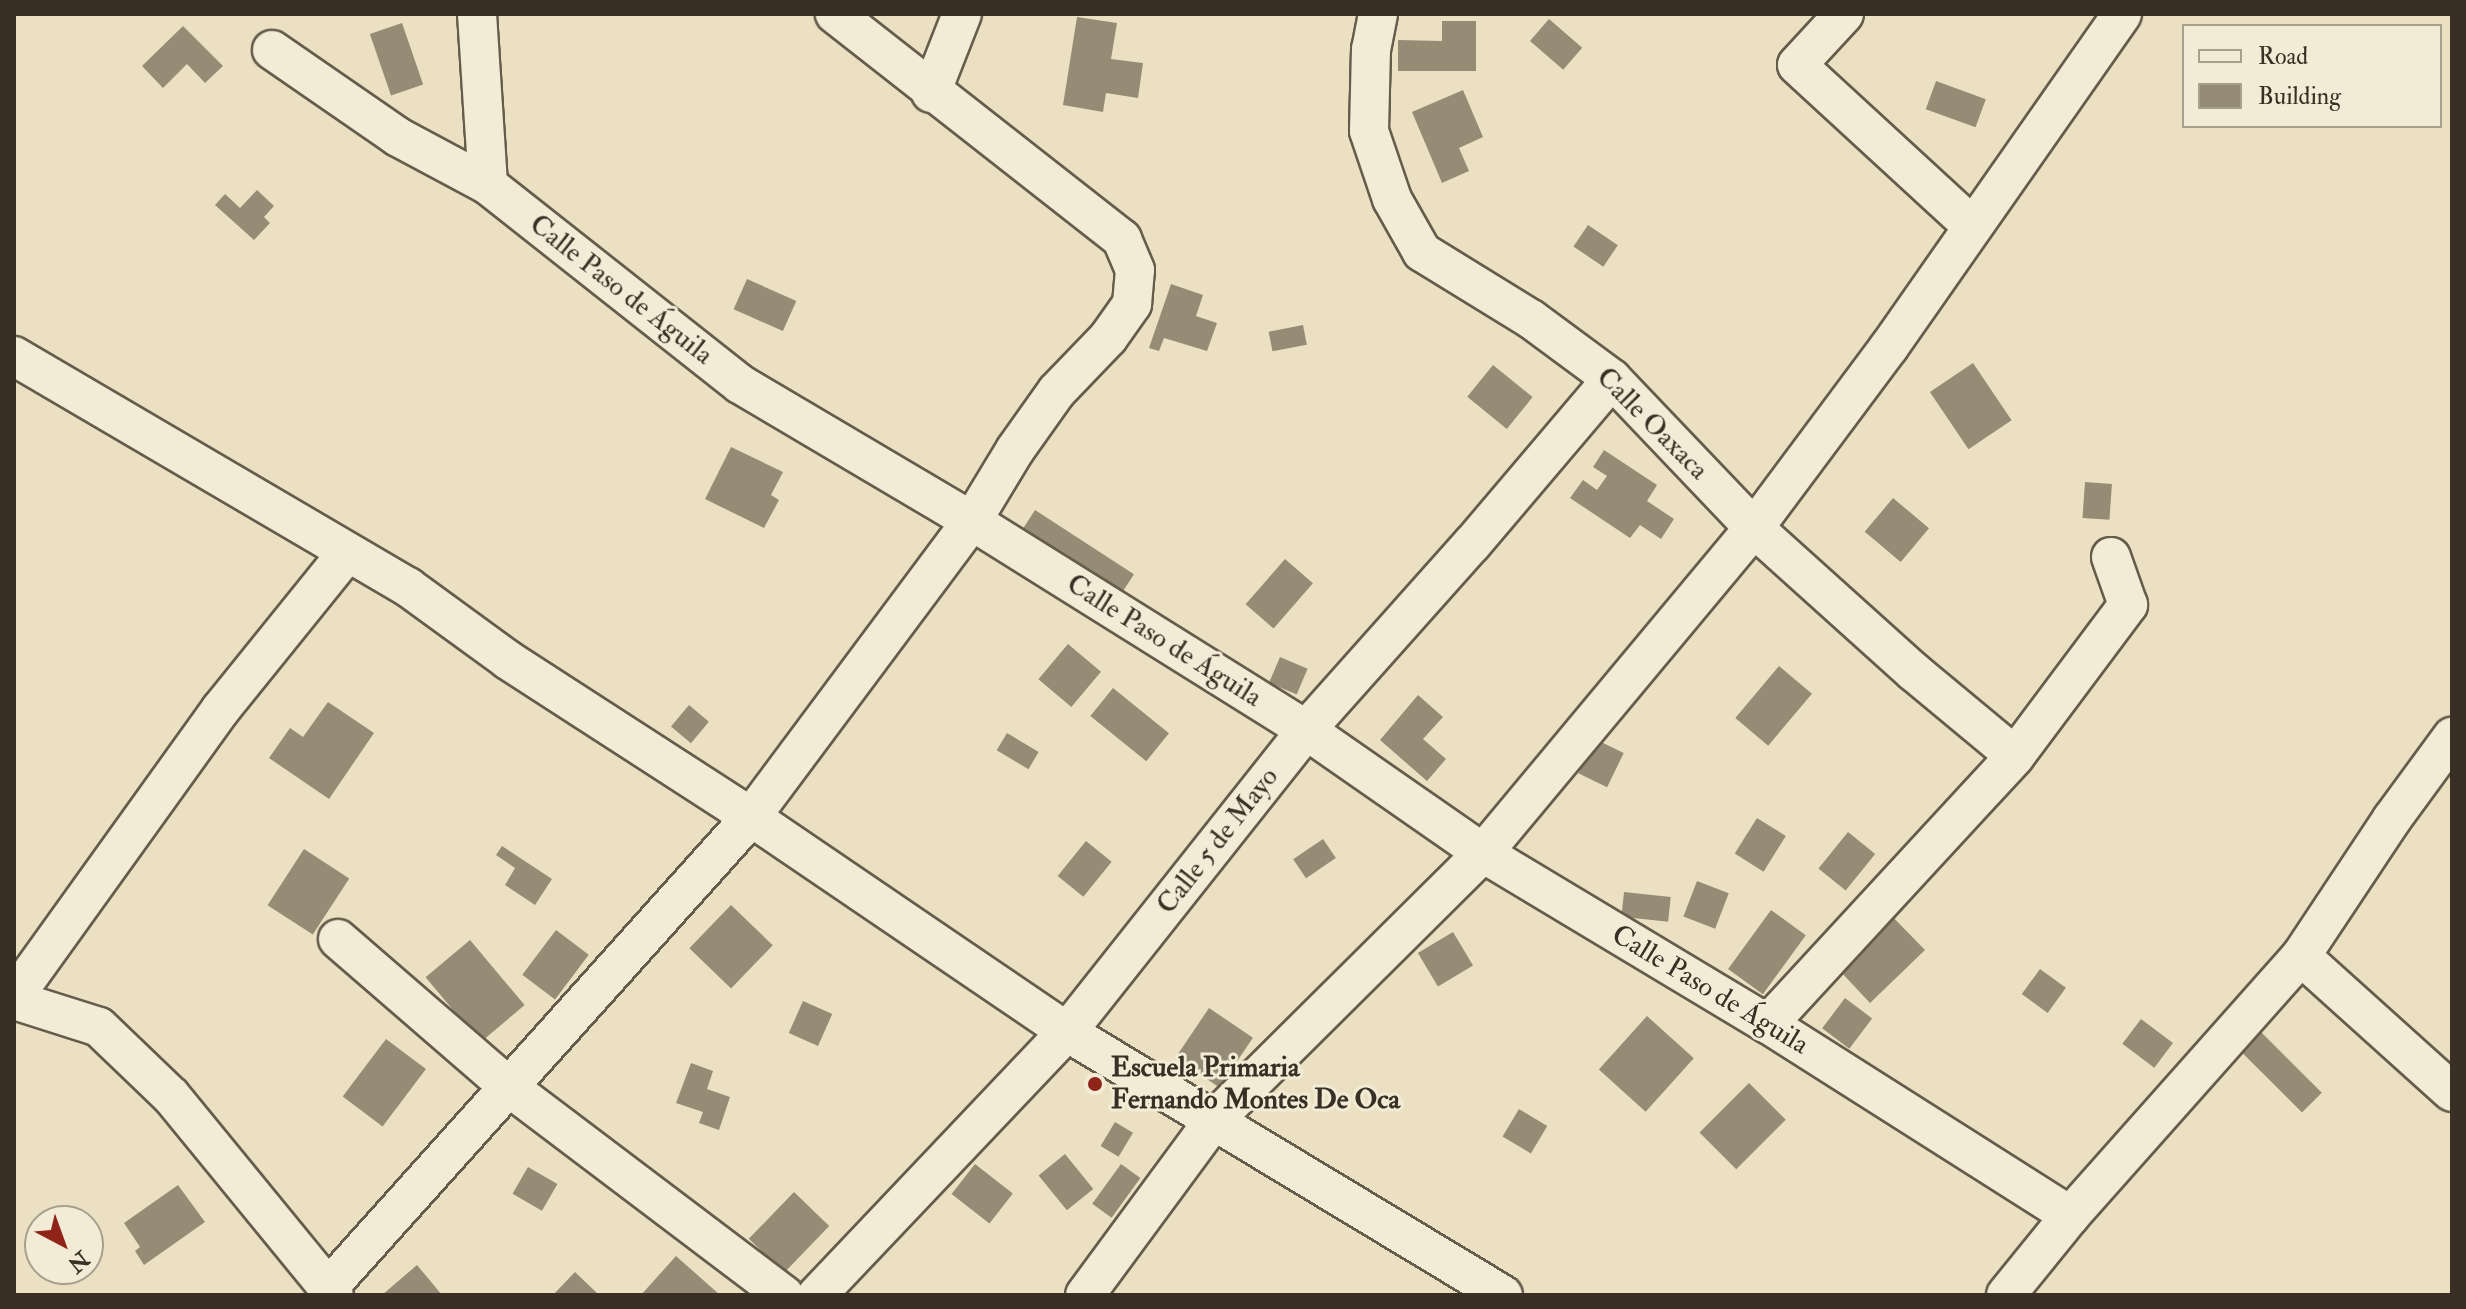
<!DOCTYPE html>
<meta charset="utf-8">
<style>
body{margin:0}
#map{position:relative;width:2466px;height:1309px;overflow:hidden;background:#ebe1c2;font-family:"IM FELL Double Pica",serif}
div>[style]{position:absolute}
.building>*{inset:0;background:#968c76;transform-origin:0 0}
.roads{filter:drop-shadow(2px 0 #665c4c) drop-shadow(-2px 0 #665c4c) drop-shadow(0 2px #665c4c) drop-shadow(0 -2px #665c4c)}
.minor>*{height:38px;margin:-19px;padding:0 19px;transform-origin:19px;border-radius:19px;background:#f2ecd7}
.dots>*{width:22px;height:22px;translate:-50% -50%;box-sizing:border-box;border:4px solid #f2ecd7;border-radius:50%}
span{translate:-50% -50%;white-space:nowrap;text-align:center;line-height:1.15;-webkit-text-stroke:6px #f2ecd7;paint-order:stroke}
.street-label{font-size:28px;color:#3a2f24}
.poi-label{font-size:28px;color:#3a2f24;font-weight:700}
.left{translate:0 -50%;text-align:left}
.frame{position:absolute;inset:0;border:16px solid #3a2f24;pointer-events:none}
.legend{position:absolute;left:2182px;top:24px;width:260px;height:104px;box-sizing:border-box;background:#f2ecd7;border:2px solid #a8a08f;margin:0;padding:10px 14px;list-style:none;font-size:24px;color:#3a2f24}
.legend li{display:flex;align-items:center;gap:16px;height:40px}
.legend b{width:40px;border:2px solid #a8a08f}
.north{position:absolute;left:24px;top:1205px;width:80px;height:80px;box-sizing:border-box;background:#f2ecd7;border:2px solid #a8a08f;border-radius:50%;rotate:139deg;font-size:22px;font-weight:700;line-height:32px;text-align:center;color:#3a2f24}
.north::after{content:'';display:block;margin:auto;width:28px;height:36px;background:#8f2418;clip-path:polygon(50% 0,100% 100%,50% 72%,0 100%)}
</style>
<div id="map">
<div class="building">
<div style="clip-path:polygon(1077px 17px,1117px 23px,1111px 59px,1143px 63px,1138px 98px,1106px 93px,1103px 112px,1063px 105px)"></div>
<div style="left:1549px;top:19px;width:44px;height:29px;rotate:41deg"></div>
<div style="clip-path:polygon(1442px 21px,1476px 21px,1476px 71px,1398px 71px,1398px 40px,1442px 41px)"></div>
<div style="left:402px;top:23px;width:65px;height:34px;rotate:71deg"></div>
<div style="clip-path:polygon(183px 26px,223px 66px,205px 83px,187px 64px,163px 88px,142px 66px)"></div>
<div style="left:1936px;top:81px;width:53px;height:30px;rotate:20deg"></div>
<div style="clip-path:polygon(1463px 90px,1483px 137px,1459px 148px,1469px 171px,1442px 183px,1412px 112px)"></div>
<div style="clip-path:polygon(257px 190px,274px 206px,264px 217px,270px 223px,254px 240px,215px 205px,225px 194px,240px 208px)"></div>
<div style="left:1588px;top:225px;width:36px;height:26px;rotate:34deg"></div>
<div style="left:747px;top:279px;width:54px;height:33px;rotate:24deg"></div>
<div style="clip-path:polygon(1171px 284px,1203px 295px,1196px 316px,1217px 323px,1207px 351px,1164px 338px,1159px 351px,1149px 348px)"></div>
<div style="left:1303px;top:325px;width:20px;height:35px;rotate:79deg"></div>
<div style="left:1973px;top:363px;width:69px;height:52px;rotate:56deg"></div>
<div style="left:1493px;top:365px;width:51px;height:41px;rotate:39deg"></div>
<div style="clip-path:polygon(731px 447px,783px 472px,771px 495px,779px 500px,764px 528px,705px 499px)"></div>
<div style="clip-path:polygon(1604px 450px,1657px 485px,1647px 501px,1674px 519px,1661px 539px,1640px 525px,1630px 538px,1570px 498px,1583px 480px,1597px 490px,1607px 476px,1593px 467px)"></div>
<div style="left:2085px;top:482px;width:27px;height:36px;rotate:4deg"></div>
<div style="left:1893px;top:498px;width:47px;height:44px;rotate:40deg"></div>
<div style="left:1035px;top:510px;width:118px;height:27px;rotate:33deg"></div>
<div style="left:1285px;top:559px;width:37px;height:60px;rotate:41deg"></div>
<div style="left:1068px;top:644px;width:43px;height:46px;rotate:40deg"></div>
<div style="left:1280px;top:657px;width:30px;height:28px;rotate:23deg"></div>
<div style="left:1779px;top:666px;width:43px;height:68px;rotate:40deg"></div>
<div style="left:1113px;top:688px;width:72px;height:36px;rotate:39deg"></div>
<div style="clip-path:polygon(1418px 695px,1443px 717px,1423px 739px,1446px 759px,1427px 781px,1380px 740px)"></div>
<div style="clip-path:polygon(328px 702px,374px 733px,329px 799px,269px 758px,290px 728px,303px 737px)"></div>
<div style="left:689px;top:705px;width:26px;height:28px;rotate:40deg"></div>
<div style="left:1007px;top:733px;width:37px;height:20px;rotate:31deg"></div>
<div style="left:1595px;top:739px;width:32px;height:38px;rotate:26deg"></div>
<div style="left:1757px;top:818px;width:34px;height:42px;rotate:32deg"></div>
<div style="left:1848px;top:832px;width:35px;height:47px;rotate:39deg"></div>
<div style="left:1323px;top:839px;width:23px;height:36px;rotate:56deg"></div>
<div style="left:1086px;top:841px;width:33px;height:45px;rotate:39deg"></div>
<div style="clip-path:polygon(502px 846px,552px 879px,535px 905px,505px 885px,515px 868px,496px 855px)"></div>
<div style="left:304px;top:849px;width:54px;height:67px;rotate:33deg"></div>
<div style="left:1697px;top:881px;width:34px;height:38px;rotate:21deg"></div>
<div style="left:1624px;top:892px;width:47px;height:25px;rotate:6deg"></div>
<div style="left:731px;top:905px;width:58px;height:60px;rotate:44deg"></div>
<div style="left:1771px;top:910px;width:43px;height:73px;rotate:36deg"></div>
<div style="clip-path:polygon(1886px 910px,1925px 950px,1870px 1003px,1840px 971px,1879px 935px,1869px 926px)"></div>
<div style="left:556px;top:930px;width:41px;height:56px;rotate:37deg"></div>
<div style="left:1453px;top:932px;width:39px;height:41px;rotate:59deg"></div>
<div style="left:470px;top:940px;width:85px;height:58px;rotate:50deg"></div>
<div style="left:2040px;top:969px;width:32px;height:31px;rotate:36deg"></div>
<div style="left:1845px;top:998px;width:34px;height:38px;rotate:37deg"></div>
<div style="left:803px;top:1001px;width:32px;height:35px;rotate:24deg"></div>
<div style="left:1209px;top:1008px;width:53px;height:60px;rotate:34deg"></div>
<div style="left:1647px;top:1016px;width:63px;height:72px;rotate:42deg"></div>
<div style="left:2141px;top:1019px;width:40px;height:31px;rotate:37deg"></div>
<div style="left:2261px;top:1032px;width:86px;height:28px;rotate:45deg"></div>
<div style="left:386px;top:1039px;width:50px;height:72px;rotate:37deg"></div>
<div style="clip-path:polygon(691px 1063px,713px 1071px,707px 1089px,730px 1097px,719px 1130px,699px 1123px,703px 1112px,676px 1103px)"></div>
<div style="left:1749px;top:1083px;width:52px;height:70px;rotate:45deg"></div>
<div style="left:1519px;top:1109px;width:33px;height:32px;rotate:31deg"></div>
<div style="left:1115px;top:1122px;width:21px;height:28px;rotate:31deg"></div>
<div style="left:1065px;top:1154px;width:45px;height:34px;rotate:51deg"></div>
<div style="left:975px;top:1164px;width:48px;height:38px;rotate:38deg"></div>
<div style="left:1121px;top:1164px;width:24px;height:49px;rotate:36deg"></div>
<div style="left:528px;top:1167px;width:34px;height:31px;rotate:30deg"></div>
<div style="clip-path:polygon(178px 1185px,205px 1222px,144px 1265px,135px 1251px,140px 1247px,124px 1223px)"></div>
<div style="left:794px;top:1192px;width:49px;height:65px;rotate:44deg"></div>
<div style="clip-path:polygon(676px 1256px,720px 1295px,641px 1295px)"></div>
<div style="clip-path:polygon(417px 1265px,442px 1295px,382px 1295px)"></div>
<div style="clip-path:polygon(575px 1272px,599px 1295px,553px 1295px)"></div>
</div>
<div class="roads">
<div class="minor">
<div style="left:477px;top:14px;width:171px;rotate:86.3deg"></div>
<div style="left:1378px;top:14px;width:36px;rotate:101deg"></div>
<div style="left:1371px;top:49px;width:82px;rotate:91.4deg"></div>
<div style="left:1369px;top:131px;width:72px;rotate:71.3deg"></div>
<div style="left:1392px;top:199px;width:61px;rotate:60.5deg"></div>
<div style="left:1422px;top:252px;width:128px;rotate:31.6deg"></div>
<div style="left:1531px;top:319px;width:101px;rotate:36.5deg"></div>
<div style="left:1612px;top:379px;width:206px;rotate:46.4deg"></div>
<div style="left:1754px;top:528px;width:215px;rotate:42deg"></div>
<div style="left:1914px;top:672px;width:131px;rotate:39.7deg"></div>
<div style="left:1844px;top:14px;width:69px;rotate:132.7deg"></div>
<div style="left:1797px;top:65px;width:236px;rotate:42.6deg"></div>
<div style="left:272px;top:50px;width:153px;rotate:34.6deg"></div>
<div style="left:398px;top:137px;width:102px;rotate:28.1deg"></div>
<div style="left:488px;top:185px;width:321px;rotate:38.3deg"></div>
<div style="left:740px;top:384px;width:269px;rotate:30.6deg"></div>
<div style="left:972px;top:521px;width:394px;rotate:32deg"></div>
<div style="left:1306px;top:730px;width:216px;rotate:34.8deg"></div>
<div style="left:1483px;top:853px;width:332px;rotate:31deg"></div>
<div style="left:1768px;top:1024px;width:358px;rotate:32.4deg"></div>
<div style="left:931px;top:93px;width:85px;rotate:-68.6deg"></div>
<div style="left:14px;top:356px;width:457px;rotate:30.4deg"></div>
<div style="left:408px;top:587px;width:124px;rotate:36.1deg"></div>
<div style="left:508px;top:660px;width:289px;rotate:32.9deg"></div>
<div style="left:751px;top:817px;width:382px;rotate:34.2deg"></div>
<div style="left:1067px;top:1032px;width:509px;rotate:31.1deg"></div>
<div style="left:338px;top:939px;width:226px;rotate:40.9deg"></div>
<div style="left:509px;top:1087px;width:345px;rotate:37.1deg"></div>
<div style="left:2301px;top:956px;width:203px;rotate:42deg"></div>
<div style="left:14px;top:997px;width:355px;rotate:-54.3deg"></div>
<div style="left:221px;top:709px;width:201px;rotate:-51.1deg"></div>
<div style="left:14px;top:1000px;width:89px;rotate:17.6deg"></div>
<div style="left:99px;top:1027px;width:100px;rotate:43.8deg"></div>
<div style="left:171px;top:1096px;width:257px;rotate:50.7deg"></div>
<div style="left:1768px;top:1024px;width:364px;rotate:-47.3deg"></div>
<div style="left:2015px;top:756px;width:189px;rotate:-53.2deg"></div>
<div style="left:2128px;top:605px;width:51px;rotate:-109.5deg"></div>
<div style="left:328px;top:1288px;width:633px;rotate:-48.07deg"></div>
<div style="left:751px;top:817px;width:369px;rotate:-53.3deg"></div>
<div style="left:972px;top:521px;width:83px;rotate:-58.8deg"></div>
<div style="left:1015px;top:450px;width:72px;rotate:-54.6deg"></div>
<div style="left:1057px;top:391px;width:74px;rotate:-46.1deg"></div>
<div style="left:1108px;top:338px;width:42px;rotate:-54.8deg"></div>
<div style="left:1132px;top:304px;width:34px;rotate:-85deg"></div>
<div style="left:1135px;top:270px;width:34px;rotate:-113deg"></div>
<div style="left:1122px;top:239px;width:365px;rotate:-141.9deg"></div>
<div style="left:817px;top:1295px;width:363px;rotate:-46.5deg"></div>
<div style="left:1067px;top:1032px;width:385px;rotate:-51.6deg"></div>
<div style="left:1306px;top:730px;width:249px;rotate:-48.3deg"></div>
<div style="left:1472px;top:544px;width:216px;rotate:-49.7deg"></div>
<div style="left:1085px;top:1295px;width:217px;rotate:-53.6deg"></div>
<div style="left:1214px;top:1120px;width:379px;rotate:-44.8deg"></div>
<div style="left:1483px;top:853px;width:423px;rotate:-50.2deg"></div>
<div style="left:1754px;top:528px;width:226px;rotate:-53.3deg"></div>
<div style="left:1889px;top:347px;width:406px;rotate:-55deg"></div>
<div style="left:2006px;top:1295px;width:102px;rotate:-51deg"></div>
<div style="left:2070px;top:1216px;width:348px;rotate:-48.4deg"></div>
<div style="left:2301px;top:956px;width:164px;rotate:-56.4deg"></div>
<div style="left:2392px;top:819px;width:102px;rotate:-53.8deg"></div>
</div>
</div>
<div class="dots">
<div style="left:1095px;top:1084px;background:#8f2418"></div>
</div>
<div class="street-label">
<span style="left:621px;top:290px;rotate:38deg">Calle Paso de Águila</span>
<span style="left:1652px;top:424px;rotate:45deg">Calle Oaxaca</span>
<span style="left:1164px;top:641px;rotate:32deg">Calle Paso de Águila</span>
<span style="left:1218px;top:841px;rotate:-52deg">Calle 5 de Mayo</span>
<span style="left:1710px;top:990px;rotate:31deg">Calle Paso de Águila</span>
</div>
<div class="poi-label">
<span class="left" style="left:1111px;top:1084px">Escuela Primaria<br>Fernando Montes De Oca</span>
</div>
<div class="frame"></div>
<ul class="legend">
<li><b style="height:10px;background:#f2ecd7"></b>Road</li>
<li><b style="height:22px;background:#968c76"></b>Building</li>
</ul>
<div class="north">N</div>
</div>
